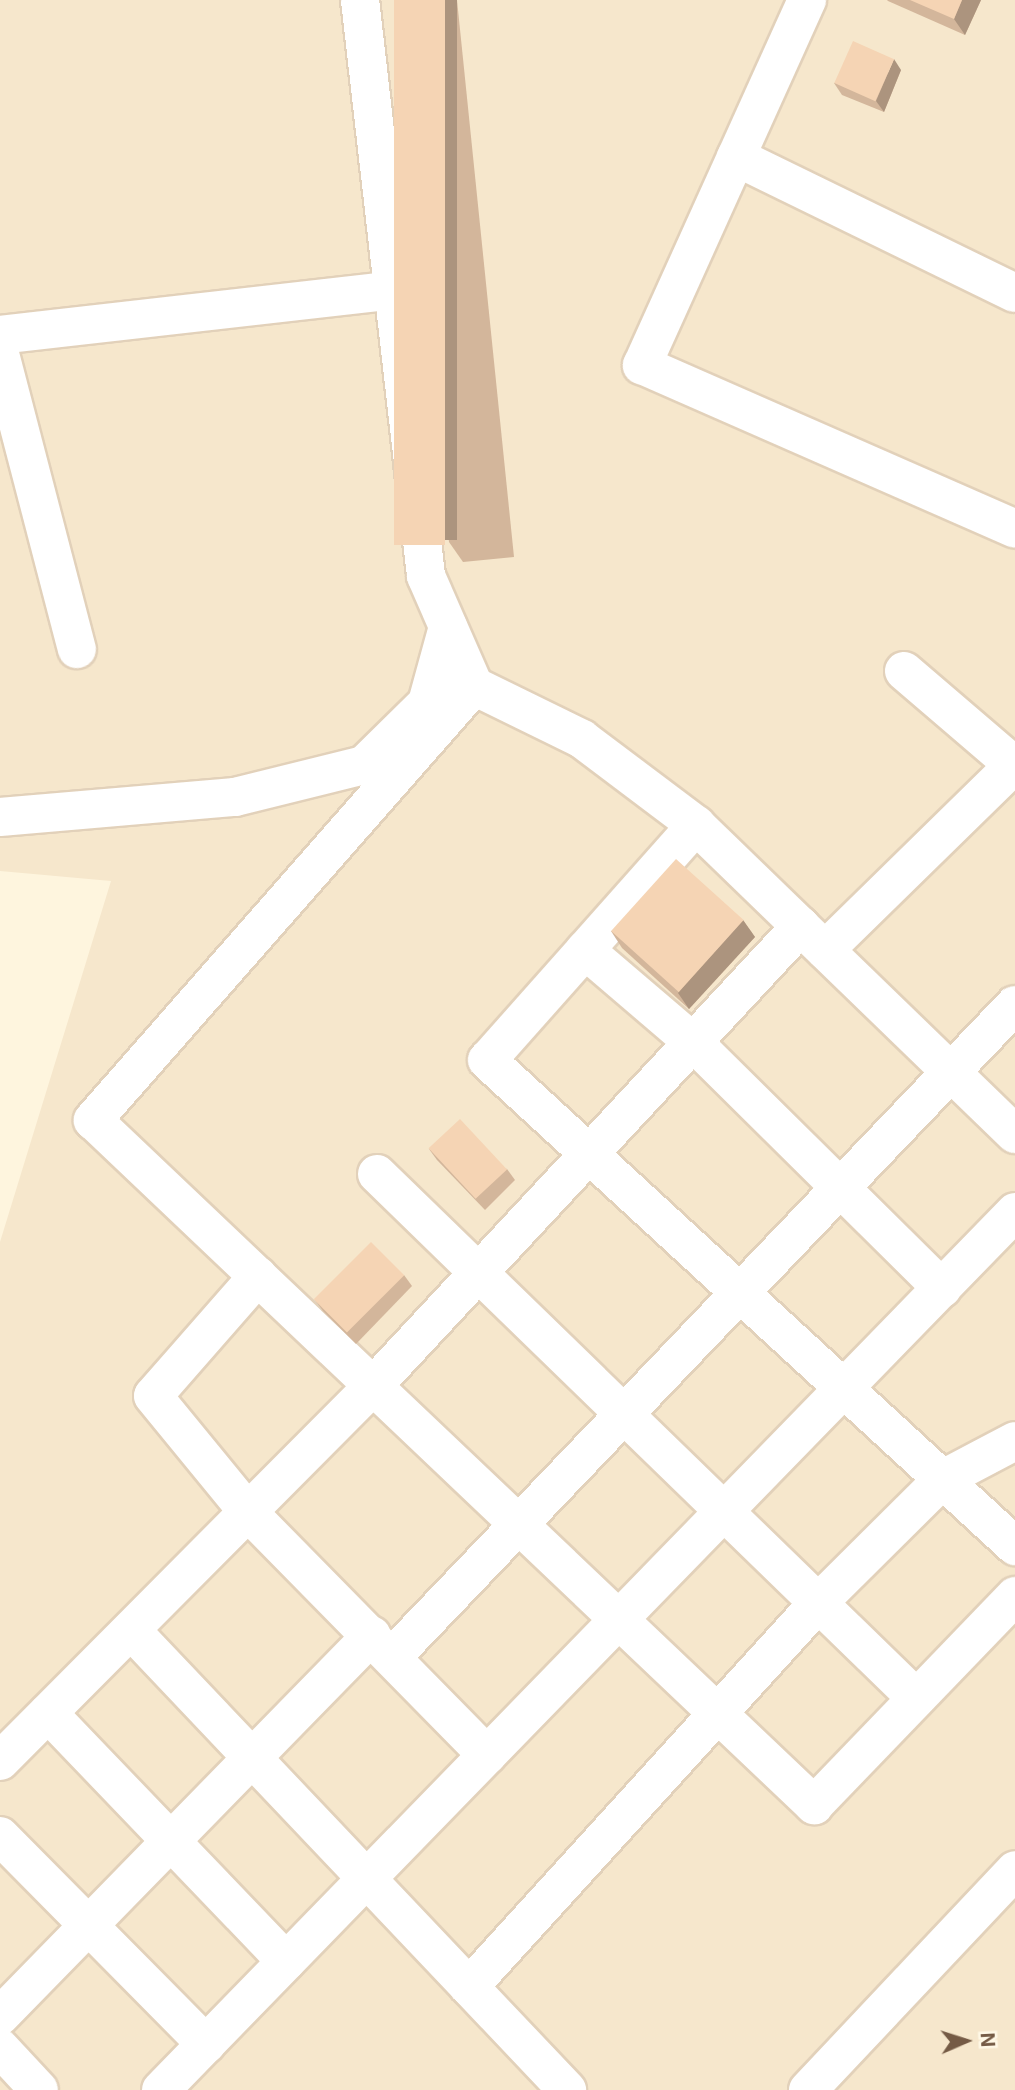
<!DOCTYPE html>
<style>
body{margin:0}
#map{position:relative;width:1015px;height:2090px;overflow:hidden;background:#fef5de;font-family:Inter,sans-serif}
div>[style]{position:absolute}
.residential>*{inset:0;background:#f6e7cc}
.roads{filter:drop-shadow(2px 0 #e2d1ba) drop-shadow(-2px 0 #e2d1ba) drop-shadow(0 2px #e2d1ba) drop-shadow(0 -2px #e2d1ba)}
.street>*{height:38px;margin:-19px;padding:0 19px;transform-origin:19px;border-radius:19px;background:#fff}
.wall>*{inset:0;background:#d3b69b}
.shaded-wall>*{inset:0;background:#ac947e;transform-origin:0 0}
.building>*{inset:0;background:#f5d4b4;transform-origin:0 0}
span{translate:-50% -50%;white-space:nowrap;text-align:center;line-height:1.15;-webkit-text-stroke:5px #fff8e6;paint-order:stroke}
.north{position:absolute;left:931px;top:2006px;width:70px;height:70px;-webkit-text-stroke:5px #fff8e6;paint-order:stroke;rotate:87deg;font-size:19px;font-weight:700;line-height:28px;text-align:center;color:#755b45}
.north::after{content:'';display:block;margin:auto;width:24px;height:32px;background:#755b45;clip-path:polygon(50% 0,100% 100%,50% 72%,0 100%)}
</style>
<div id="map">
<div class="residential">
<div style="clip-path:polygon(0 0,1015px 0,1015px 2090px,0 2090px,0 1242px,111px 881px,0 871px)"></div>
</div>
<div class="roads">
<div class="street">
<div style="left:360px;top:0;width:580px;rotate:83.46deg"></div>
<div style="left:426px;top:576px;width:120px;rotate:66.4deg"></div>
<div style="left:474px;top:686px;width:120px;rotate:26.1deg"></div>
<div style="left:582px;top:739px;width:143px;rotate:37deg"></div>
<div style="left:696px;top:825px;width:444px;rotate:44.1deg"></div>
<div style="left:807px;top:0;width:401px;rotate:114.3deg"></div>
<div style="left:642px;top:365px;width:407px;rotate:23.7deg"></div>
<div style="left:736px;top:157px;width:310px;rotate:26deg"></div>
<div style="left:0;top:335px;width:396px;rotate:-6.5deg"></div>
<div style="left:0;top:354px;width:305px;rotate:75.4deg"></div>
<div style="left:904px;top:671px;width:146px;rotate:40.6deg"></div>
<div style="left:474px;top:686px;width:578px;rotate:131.28deg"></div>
<div style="left:93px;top:1120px;width:995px;rotate:43.53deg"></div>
<div style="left:814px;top:1805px;width:290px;rotate:-46.1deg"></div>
<div style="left:0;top:817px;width:236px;rotate:-4.9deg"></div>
<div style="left:235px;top:797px;width:133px;rotate:-13.9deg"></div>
<div style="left:364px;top:765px;width:88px;rotate:-44.5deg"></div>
<div style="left:427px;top:703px;width:79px;rotate:-74.6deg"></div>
<div style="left:696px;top:825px;width:314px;rotate:131.6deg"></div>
<div style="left:487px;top:1060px;width:718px;rotate:42.63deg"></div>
<div style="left:585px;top:950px;width:143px;rotate:40.5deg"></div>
<div style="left:694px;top:1043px;width:349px;rotate:44.7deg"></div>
<div style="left:825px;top:950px;width:266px;rotate:-44.4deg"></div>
<div style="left:377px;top:1174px;width:752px;rotate:44.19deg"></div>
<div style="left:258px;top:1276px;width:159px;rotate:131.2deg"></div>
<div style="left:153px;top:1396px;width:150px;rotate:50.7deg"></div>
<div style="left:248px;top:1512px;width:341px;rotate:45.5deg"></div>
<div style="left:131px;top:1630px;width:634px;rotate:46.53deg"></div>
<div style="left:393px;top:1656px;width:900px;rotate:-46.31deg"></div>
<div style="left:48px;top:1713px;width:344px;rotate:46.2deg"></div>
<div style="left:0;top:1761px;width:529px;rotate:-45.15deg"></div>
<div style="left:373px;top:1386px;width:628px;rotate:-47.06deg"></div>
<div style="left:0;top:1836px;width:293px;rotate:45.3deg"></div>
<div style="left:469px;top:1987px;width:519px;rotate:-47.73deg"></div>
<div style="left:818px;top:1603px;width:176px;rotate:-44.8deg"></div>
<div style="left:943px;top:1479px;width:81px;rotate:-27.8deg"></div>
<div style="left:0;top:2016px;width:532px;rotate:-45.68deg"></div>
<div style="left:0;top:2048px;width:57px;rotate:47.1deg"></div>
<div style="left:161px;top:2090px;width:1225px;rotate:-45.79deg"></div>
<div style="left:808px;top:2090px;width:302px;rotate:-46.7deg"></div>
</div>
</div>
<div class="wall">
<div style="clip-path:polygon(394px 0,457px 0,514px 557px,463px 562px,449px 542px)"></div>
<div style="clip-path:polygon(887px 0,981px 0,965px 35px,888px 1px)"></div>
<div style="clip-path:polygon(901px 70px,884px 112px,842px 95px,834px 83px)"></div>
<div style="clip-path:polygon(743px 920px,755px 937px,689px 1009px,622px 948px,611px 931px)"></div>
<div style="clip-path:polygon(429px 1149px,507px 1169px,515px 1180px,485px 1210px,437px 1160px)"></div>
<div style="clip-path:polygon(404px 1275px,412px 1286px,356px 1344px,323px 1311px,315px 1300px)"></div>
</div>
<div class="shaded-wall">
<div style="left:445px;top:0;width:12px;height:540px"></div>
<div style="clip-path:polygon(962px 0,981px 0,965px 35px,954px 19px)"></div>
<div style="clip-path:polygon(894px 59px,901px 70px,884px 112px,876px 101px)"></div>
<div style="clip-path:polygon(743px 920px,755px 937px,689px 1009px,678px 993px)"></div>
</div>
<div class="building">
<div style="left:394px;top:0;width:51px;height:545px"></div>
<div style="clip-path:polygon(910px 0,962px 0,954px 19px)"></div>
<div style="left:853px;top:41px;width:45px;height:46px;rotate:24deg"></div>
<div style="left:676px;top:859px;width:91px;height:97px;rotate:42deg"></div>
<div style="left:460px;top:1119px;width:69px;height:43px;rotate:47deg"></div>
<div style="left:371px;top:1242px;width:47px;height:81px;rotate:45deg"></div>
</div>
<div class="north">N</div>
</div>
